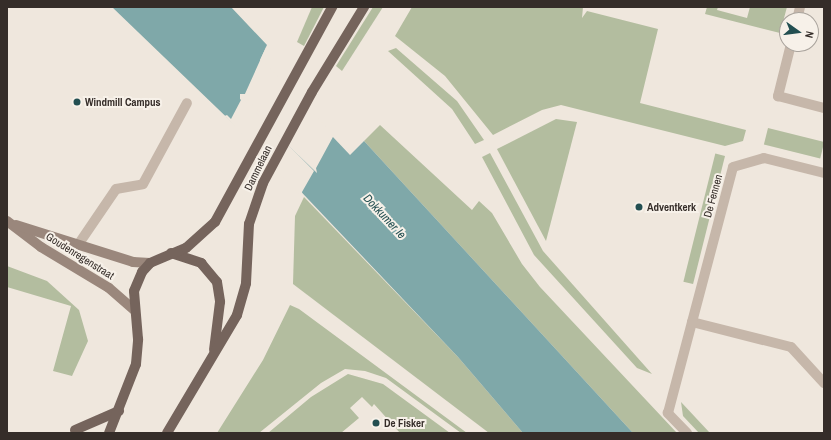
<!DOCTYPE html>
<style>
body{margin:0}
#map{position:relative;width:831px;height:440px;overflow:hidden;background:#efe7dd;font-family:"Archivo Narrow",sans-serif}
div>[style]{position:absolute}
.green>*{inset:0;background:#b3bd9f;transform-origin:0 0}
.water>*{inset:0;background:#7fa8a9}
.pier>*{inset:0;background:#efe7dd}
.lane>*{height:10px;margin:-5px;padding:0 5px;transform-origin:5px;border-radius:5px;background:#c6b7aa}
.street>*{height:10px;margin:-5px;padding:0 5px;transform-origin:5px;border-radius:5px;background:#c6b7aa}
.secondary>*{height:10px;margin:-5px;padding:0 5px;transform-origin:5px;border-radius:5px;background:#9a877c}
.primary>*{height:10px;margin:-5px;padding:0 5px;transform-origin:5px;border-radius:5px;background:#75645c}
.dots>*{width:11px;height:11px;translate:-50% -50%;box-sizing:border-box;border:2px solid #f7f1e9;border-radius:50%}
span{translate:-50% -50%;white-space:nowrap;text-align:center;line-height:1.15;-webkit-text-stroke:4px #f7f1e9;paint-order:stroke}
.poi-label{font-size:11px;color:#352d29;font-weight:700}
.left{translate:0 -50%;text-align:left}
.street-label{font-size:11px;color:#352d29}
.water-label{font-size:12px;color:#234f51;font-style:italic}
.frame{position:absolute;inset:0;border:8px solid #352d29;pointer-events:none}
.north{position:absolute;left:779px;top:12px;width:40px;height:40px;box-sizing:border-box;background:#f7f1e9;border:1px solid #a9a39c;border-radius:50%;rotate:104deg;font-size:11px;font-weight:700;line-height:16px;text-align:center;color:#352d29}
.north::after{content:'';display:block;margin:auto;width:14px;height:18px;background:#234f51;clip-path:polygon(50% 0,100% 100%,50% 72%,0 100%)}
</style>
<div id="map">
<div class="green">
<div style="clip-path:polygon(312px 7px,324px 7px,304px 46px,297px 42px)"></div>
<div style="clip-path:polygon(373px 7px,383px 7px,342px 71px,336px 66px)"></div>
<div style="clip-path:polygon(412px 7px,583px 7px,582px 18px,587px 11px,658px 29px,640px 103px,746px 130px,743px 141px,725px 146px,561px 105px,542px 110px,493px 135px,445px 76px,395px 36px)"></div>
<div style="clip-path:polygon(707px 7px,718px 7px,717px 10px,747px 18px,750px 7px,787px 7px,780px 33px,705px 14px)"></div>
<div style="clip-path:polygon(396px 48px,457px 101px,484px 140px,475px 144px,452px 109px,388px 51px)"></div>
<div style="clip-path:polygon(556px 119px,577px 122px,546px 241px,497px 149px)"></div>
<div style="clip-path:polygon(380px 125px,472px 210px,479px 201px,492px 213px,522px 264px,540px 287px,677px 433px,633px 433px,364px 141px)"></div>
<div style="left:768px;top:128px;width:58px;height:17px;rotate:14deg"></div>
<div style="clip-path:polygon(490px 153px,543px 251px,652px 374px,637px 368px,534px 255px,482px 157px)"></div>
<div style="left:725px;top:156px;width:132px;height:10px;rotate:104deg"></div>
<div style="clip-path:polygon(304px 197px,458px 357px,523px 433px,489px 433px,293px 284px,295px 216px)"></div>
<div style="clip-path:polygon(7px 266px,47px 281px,79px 310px,88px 341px,72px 376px,53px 371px,71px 306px,7px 287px)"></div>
<div style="clip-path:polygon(290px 305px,299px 309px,467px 433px,461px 433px,386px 378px,365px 371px,345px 369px,321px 383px,259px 433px,217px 433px,263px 360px)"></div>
<div style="clip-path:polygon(348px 374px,383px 384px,450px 433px,400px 433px,374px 404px,372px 407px,362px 397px,350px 408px,359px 418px,341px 433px,268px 433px,311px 397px)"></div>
<div style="clip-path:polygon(681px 402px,710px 433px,699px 433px,683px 416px)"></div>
</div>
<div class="water">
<div style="clip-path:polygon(evenodd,112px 7px,231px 7px,267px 45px,260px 60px,350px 155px,364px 141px,633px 433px,523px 433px,458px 357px,270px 159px,112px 7px,240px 94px,245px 94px,316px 168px,317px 173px,240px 99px,240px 94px)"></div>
</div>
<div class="pier">
<div style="clip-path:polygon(267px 45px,262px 60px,334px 135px,315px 170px,244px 96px)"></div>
<div style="clip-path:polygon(242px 98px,314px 171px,302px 192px,303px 199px,226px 117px,222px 117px,227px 115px,231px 119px)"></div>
</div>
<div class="lane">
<div style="left:80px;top:242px;width:64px;rotate:-55.8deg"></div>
<div style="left:116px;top:189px;width:27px;rotate:-10deg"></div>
<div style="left:143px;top:184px;width:92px;rotate:-61.5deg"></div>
</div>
<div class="street">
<div style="left:797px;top:20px;width:13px;rotate:-77deg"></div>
<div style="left:791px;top:44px;width:54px;rotate:104deg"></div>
<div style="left:778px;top:96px;width:48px;rotate:14.6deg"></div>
<div style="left:692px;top:322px;width:102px;rotate:14.2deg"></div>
<div style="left:791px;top:347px;width:49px;rotate:47.5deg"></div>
<div style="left:687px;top:433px;width:28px;rotate:-134deg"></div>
<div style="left:668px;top:413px;width:254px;rotate:-75.2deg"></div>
<div style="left:733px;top:167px;width:32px;rotate:-16deg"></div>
<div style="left:764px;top:158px;width:62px;rotate:14deg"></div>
</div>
<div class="secondary">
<div style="left:7px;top:221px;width:43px;rotate:37.4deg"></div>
<div style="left:41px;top:247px;width:79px;rotate:31.1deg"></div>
<div style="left:109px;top:288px;width:33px;rotate:41deg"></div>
<div style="left:16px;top:225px;width:123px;rotate:17.5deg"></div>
<div style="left:133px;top:262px;width:17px;rotate:3deg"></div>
</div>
<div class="primary">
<div style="left:171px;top:253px;width:32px;rotate:18deg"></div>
<div style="left:201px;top:263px;width:25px;rotate:50deg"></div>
<div style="left:217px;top:282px;width:20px;rotate:81deg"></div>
<div style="left:220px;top:302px;width:48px;rotate:97.1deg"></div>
<div style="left:75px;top:430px;width:48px;rotate:-23.4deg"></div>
<div style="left:109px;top:433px;width:74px;rotate:-68.6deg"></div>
<div style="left:136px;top:364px;width:25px;rotate:-85deg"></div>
<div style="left:138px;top:339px;width:48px;rotate:-94.8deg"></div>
<div style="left:134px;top:291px;width:21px;rotate:-67deg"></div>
<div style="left:142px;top:272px;width:12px;rotate:-48deg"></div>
<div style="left:150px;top:263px;width:39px;rotate:-23deg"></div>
<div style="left:186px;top:248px;width:39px;rotate:-42deg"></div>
<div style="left:215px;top:222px;width:245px;rotate:-61.4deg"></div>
<div style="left:167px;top:433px;width:137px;rotate:-59.3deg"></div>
<div style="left:237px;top:315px;width:33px;rotate:-74deg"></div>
<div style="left:246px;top:283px;width:59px;rotate:-87.1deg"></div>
<div style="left:249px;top:224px;width:43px;rotate:-71.1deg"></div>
<div style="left:263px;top:183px;width:103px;rotate:-61.7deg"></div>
<div style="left:312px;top:92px;width:100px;rotate:-58.5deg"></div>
</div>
<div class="dots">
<div style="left:77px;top:102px;background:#234f51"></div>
<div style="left:639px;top:207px;background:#234f51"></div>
<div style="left:376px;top:423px;background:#234f51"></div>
</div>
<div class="poi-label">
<span class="left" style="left:85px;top:102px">Windmill Campus</span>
<span class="left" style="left:647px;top:207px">Adventkerk</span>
<span class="left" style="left:384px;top:423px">De Fisker</span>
</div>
<div class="street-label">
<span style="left:258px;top:168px;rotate:-64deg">Dammelaan</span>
<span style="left:713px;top:196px;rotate:-75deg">De Fennen</span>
<span style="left:80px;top:256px;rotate:32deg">Goudenregenstraat</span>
</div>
<div class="water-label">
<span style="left:384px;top:217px;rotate:47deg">Dokkumer Ie</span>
</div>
<div class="frame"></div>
<div class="north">N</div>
</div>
